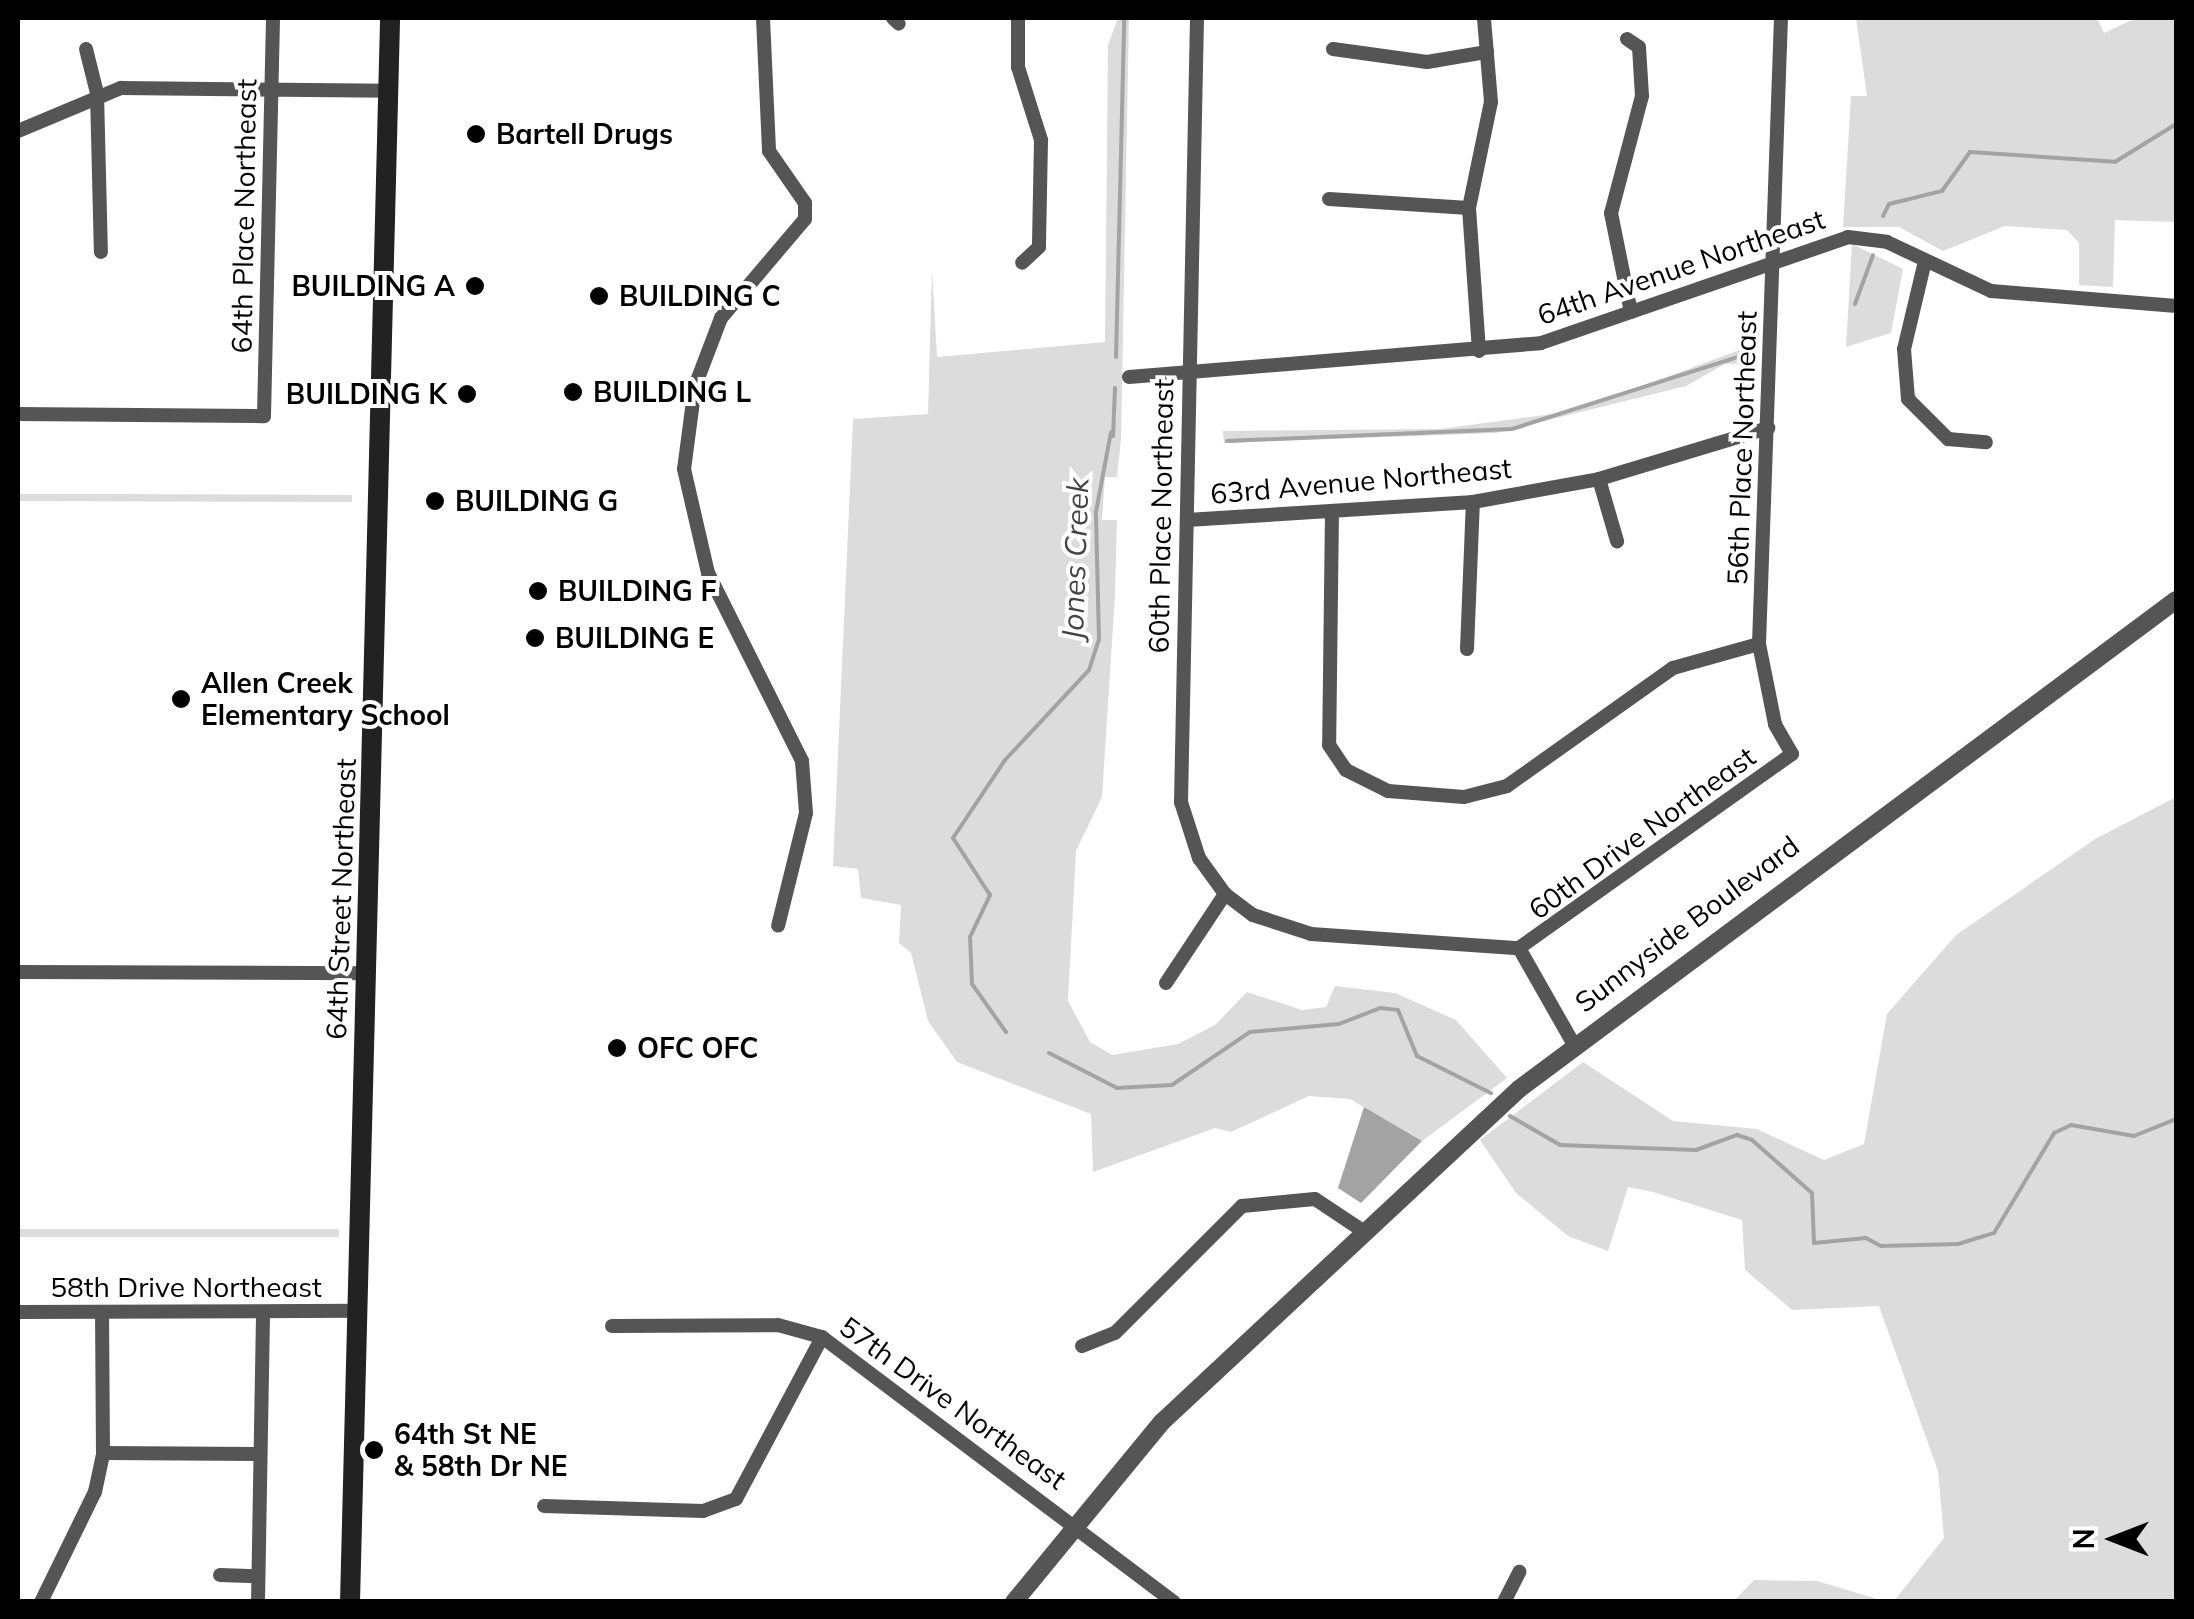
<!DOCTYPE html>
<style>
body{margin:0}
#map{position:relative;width:2194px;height:1619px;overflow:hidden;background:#fff;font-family:Mulish,sans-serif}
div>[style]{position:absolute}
.green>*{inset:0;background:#dcdcdc;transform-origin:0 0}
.water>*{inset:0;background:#a3a3a3}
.stream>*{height:4px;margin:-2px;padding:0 2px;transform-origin:2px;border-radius:2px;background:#a3a3a3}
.minor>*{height:14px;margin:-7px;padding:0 7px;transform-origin:7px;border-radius:7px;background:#555}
.tertiary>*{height:18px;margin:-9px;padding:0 9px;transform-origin:9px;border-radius:9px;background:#555}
.secondary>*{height:20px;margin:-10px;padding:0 10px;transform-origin:10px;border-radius:10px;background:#222}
.dots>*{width:28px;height:28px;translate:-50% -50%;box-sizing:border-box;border:5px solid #fff;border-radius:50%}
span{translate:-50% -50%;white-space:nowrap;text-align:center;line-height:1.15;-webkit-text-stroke:8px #fff;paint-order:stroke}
.poi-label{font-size:28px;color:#000;font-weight:700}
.left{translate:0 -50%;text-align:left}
.right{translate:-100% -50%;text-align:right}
.street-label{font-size:28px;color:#000}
.water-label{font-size:30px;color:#444;font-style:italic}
.frame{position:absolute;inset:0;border:20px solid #000;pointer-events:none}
.north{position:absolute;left:2064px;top:1489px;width:100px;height:100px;-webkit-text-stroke:8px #fff;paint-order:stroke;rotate:270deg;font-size:28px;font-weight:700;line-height:40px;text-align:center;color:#000}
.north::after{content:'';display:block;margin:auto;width:35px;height:45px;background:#000;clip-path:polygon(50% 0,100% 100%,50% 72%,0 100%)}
</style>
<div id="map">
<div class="green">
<div style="clip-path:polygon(1118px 18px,1129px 18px,1121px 439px,1117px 477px,1105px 477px,1102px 520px,1117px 520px,1115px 595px,1102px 797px,1076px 851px,1068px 1001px,1090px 1042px,1112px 1055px,1178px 1044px,1215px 1025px,1247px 992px,1302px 1010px,1326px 1007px,1335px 986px,1395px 993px,1456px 1020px,1507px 1078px,1422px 1141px,1350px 1099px,1309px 1096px,1231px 1132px,1215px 1128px,1093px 1172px,1091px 1114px,957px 1062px,928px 1021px,911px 953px,899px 943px,901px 905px,861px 898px,858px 869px,833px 866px,853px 419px,928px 414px,932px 269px,937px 357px,1105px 342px,1108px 45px)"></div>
<div style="clip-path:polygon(1856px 18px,2097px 18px,2104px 33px,2136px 18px,2176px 18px,2176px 222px,2115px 220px,2113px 287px,2079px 285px,2079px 243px,2067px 230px,2005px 226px,1943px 251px,1899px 227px,1843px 227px,1851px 96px,1867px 96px)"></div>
<div style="clip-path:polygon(1852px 244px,1903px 269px,1891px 333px,1846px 347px)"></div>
<div style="clip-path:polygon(1753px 345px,1756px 363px,1725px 364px,1686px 386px,1496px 433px,1224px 443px,1223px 431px,1440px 429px,1575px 411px)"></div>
<div style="clip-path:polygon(18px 494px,98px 494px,352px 495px,352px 502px,18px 501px)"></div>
<div style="clip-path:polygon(2176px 797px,2176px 1601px,1894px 1601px,1944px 1538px,1938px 1471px,1879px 1306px,1792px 1310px,1745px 1270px,1742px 1220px,1653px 1192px,1628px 1187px,1608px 1251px,1568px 1236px,1516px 1193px,1480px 1140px,1583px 1062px,1673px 1121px,1757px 1129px,1824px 1160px,1864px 1144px,1887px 1014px,1956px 935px,2095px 839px)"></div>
<div style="left:18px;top:1229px;width:321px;height:8px"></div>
<div style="clip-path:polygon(1754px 1580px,1817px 1581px,1884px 1601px,1734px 1601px)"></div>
</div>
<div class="water">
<div style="clip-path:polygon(1364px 1107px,1422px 1141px,1361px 1203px,1338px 1188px)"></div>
</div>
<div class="stream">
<div style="left:1883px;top:216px;width:13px;rotate:-63deg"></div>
<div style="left:1889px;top:204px;width:55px;rotate:-13.8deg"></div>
<div style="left:1942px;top:191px;width:48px;rotate:-54.3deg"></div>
<div style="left:1970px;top:152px;width:145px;rotate:3.9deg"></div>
<div style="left:2115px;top:162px;width:72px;rotate:-31.9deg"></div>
<div style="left:1855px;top:304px;width:52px;rotate:-69.8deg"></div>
<div style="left:1116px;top:357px;width:339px;rotate:-88.6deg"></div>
<div style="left:1113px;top:436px;width:48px;rotate:-87.6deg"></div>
<div style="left:1227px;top:441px;width:285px;rotate:-2.4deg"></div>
<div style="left:1512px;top:429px;width:253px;rotate:-17.7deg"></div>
<div style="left:1006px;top:1032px;width:59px;rotate:-125.3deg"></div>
<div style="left:972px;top:984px;width:47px;rotate:-92.4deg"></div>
<div style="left:970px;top:937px;width:47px;rotate:-64.5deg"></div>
<div style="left:990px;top:895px;width:68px;rotate:-123deg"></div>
<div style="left:953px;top:838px;width:94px;rotate:-56.3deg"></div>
<div style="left:1005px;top:760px;width:123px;rotate:-47deg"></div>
<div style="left:1089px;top:670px;width:33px;rotate:-72deg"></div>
<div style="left:1099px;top:639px;width:127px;rotate:-91.4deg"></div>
<div style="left:1096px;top:512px;width:81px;rotate:-79.4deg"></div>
<div style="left:1049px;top:1053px;width:76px;rotate:27.2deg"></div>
<div style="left:1117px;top:1088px;width:55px;rotate:-3.1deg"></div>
<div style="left:1172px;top:1085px;width:94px;rotate:-34.2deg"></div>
<div style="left:1250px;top:1032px;width:89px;rotate:-5.1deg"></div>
<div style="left:1339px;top:1024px;width:44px;rotate:-21.3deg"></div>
<div style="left:1380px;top:1008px;width:18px;rotate:6deg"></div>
<div style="left:1398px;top:1010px;width:50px;rotate:67.6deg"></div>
<div style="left:1417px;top:1056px;width:83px;rotate:26.6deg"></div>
<div style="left:1510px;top:1116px;width:58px;rotate:30.1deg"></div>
<div style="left:1560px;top:1145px;width:136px;rotate:2.1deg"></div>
<div style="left:1696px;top:1150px;width:44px;rotate:-20.1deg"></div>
<div style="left:1737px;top:1135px;width:16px;rotate:18deg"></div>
<div style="left:1752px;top:1140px;width:80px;rotate:41.5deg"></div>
<div style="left:1812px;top:1193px;width:50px;rotate:87.7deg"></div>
<div style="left:1814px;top:1243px;width:52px;rotate:-5.5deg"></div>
<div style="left:1866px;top:1238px;width:17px;rotate:28deg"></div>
<div style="left:1881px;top:1246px;width:77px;rotate:-1.5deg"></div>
<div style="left:1958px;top:1244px;width:38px;rotate:-17deg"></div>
<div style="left:1994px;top:1233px;width:117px;rotate:-59deg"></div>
<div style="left:2054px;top:1133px;width:19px;rotate:-25deg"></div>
<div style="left:2071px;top:1125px;width:64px;rotate:9.9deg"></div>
<div style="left:2134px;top:1136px;width:45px;rotate:-22deg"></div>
</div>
<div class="minor">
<div style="left:763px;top:18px;width:133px;rotate:87.4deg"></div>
<div style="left:769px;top:151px;width:63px;rotate:55.3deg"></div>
<div style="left:805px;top:203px;width:16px;rotate:90deg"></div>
<div style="left:805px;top:219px;width:130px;rotate:130.3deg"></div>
<div style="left:721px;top:318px;width:73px;rotate:110.9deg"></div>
<div style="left:695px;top:386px;width:84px;rotate:97.5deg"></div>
<div style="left:684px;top:469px;width:107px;rotate:77deg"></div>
<div style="left:708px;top:573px;width:210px;rotate:63.4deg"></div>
<div style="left:802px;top:761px;width:52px;rotate:85.6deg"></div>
<div style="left:806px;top:813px;width:116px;rotate:103.9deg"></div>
<div style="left:893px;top:18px;width:8px;rotate:45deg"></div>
<div style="left:1018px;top:18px;width:49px;rotate:90deg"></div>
<div style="left:1018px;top:67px;width:77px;rotate:72.5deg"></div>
<div style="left:1041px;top:140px;width:107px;rotate:91.1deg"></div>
<div style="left:1039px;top:247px;width:23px;rotate:137deg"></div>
<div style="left:1627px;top:39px;width:14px;rotate:34deg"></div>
<div style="left:1639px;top:47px;width:49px;rotate:86.5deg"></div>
<div style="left:1642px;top:96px;width:121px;rotate:104.8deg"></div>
<div style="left:1611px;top:213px;width:101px;rotate:78.6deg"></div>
<div style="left:86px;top:49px;width:45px;rotate:76deg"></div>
<div style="left:97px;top:93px;width:159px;rotate:88.6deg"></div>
<div style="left:1333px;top:49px;width:95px;rotate:7.9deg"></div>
<div style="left:1427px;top:62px;width:61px;rotate:-9.5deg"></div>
<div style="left:18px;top:131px;width:112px;rotate:-22.7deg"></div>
<div style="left:121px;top:88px;width:267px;rotate:0.6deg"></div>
<div style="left:1329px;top:199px;width:140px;rotate:3.7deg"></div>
<div style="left:1925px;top:261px;width:90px;rotate:103.4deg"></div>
<div style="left:1904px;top:349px;width:50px;rotate:85.4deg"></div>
<div style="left:1908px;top:399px;width:57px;rotate:45deg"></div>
<div style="left:1948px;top:439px;width:38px;rotate:5deg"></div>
<div style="left:1479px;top:351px;width:143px;rotate:-94deg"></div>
<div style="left:1469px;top:208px;width:108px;rotate:-78.3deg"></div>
<div style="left:1491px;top:102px;width:84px;rotate:-94.8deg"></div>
<div style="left:1129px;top:377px;width:413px;rotate:-4.7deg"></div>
<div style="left:1541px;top:343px;width:325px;rotate:-19deg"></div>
<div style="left:1848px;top:237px;width:39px;rotate:7deg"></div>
<div style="left:1887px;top:242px;width:115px;rotate:25.2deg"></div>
<div style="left:1991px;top:291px;width:186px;rotate:4.6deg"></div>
<div style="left:18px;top:414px;width:246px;rotate:0.5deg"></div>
<div style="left:264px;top:416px;width:398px;rotate:-88.7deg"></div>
<div style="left:1599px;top:479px;width:65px;rotate:73.8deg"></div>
<div style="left:1332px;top:511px;width:234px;rotate:90.7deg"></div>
<div style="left:1329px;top:745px;width:30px;rotate:56deg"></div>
<div style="left:1346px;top:770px;width:47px;rotate:26.6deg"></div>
<div style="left:1388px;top:791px;width:76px;rotate:4.5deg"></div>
<div style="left:1464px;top:797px;width:44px;rotate:-14.3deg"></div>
<div style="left:1507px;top:786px;width:204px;rotate:-35.4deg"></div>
<div style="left:1673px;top:668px;width:89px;rotate:-15.6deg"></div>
<div style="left:1187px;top:520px;width:287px;rotate:-3.6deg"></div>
<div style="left:1473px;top:502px;width:128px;rotate:-10.3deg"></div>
<div style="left:1599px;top:479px;width:177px;rotate:-16.8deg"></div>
<div style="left:1467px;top:649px;width:147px;rotate:-87.7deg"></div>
<div style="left:1225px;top:894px;width:35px;rotate:37deg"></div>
<div style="left:1253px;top:915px;width:61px;rotate:18.1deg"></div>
<div style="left:1311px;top:934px;width:208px;rotate:3.9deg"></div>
<div style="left:1519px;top:948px;width:335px;rotate:-35.4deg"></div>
<div style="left:1792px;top:754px;width:34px;rotate:-120deg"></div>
<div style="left:1775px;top:724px;width:82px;rotate:-101.3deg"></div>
<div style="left:1759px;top:644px;width:626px;rotate:-87.99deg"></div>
<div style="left:1519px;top:948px;width:109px;rotate:60.4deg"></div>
<div style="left:18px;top:972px;width:349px;rotate:0.2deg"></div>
<div style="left:1166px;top:983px;width:107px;rotate:-56.5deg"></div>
<div style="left:1225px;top:894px;width:44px;rotate:-125.8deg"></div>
<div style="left:1199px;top:858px;width:59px;rotate:-107.8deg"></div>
<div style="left:1181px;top:802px;width:784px;rotate:-88.83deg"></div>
<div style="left:18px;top:1312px;width:336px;rotate:-0.2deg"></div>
<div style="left:612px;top:1326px;width:166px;rotate:-0.3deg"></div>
<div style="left:778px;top:1325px;width:46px;rotate:15.3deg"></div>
<div style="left:822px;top:1337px;width:441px;rotate:37deg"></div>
<div style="left:1082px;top:1346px;width:35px;rotate:-22deg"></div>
<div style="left:1115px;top:1333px;width:180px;rotate:-45deg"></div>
<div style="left:1242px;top:1206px;width:73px;rotate:-5.5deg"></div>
<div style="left:1315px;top:1199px;width:58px;rotate:33.7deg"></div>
<div style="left:103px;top:1453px;width:157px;rotate:0.4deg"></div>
<div style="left:544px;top:1506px;width:159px;rotate:1.8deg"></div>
<div style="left:703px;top:1511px;width:35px;rotate:-20deg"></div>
<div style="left:736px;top:1499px;width:183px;rotate:-62deg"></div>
<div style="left:220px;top:1575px;width:38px;rotate:2deg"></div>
<div style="left:41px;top:1602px;width:123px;rotate:-63.9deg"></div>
<div style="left:95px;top:1492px;width:40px;rotate:-78deg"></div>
<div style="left:103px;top:1453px;width:140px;rotate:-90.4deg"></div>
<div style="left:258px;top:1602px;width:289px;rotate:-89deg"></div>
<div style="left:1504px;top:1602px;width:34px;rotate:-63deg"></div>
</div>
<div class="tertiary">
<div style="left:1014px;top:1602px;width:233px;rotate:-50.6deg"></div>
<div style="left:1162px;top:1422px;width:488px;rotate:-43deg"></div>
<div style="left:1519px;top:1089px;width:819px;rotate:-36.66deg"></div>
</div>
<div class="secondary">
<div style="left:350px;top:1602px;width:1585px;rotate:-88.55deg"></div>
</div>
<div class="dots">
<div style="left:476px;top:134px;background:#000"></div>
<div style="left:475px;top:286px;background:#000"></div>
<div style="left:599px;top:296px;background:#000"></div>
<div style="left:573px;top:392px;background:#000"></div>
<div style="left:467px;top:394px;background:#000"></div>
<div style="left:435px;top:501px;background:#000"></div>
<div style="left:538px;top:591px;background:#000"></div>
<div style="left:535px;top:638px;background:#000"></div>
<div style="left:181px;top:699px;background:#000"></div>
<div style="left:617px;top:1048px;background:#000"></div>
<div style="left:374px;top:1450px;background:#000"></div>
</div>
<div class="poi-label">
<span class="left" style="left:496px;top:134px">Bartell Drugs</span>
<span class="right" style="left:455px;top:286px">BUILDING A</span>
<span class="left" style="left:619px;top:296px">BUILDING C</span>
<span class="left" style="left:593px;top:392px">BUILDING L</span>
<span class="right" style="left:447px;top:394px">BUILDING K</span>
<span class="left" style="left:455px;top:501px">BUILDING G</span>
<span class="left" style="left:558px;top:591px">BUILDING F</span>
<span class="left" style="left:555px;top:638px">BUILDING E</span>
<span class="left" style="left:201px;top:699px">Allen Creek<br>Elementary School</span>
<span class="left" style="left:637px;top:1048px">OFC OFC</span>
<span class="left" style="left:394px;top:1450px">64th St NE<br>&amp; 58th Dr NE</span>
</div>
<div class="street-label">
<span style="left:244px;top:216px;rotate:-89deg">64th Place Northeast</span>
<span style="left:1681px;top:267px;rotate:-19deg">64th Avenue Northeast</span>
<span style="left:1742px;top:448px;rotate:-88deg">56th Place Northeast</span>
<span style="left:1361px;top:481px;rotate:-5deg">63rd Avenue Northeast</span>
<span style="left:1161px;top:516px;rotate:-89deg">60th Place Northeast</span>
<span style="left:1642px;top:833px;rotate:-36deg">60th Drive Northeast</span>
<span style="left:341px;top:899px;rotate:-88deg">64th Street Northeast</span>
<span style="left:1687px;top:924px;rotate:-37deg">Sunnyside Boulevard</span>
<span style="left:186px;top:1287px">58th Drive Northeast</span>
<span style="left:953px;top:1403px;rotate:36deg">57th Drive Northeast</span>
</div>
<div class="water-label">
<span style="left:1075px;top:559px;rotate:-88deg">Jones Creek</span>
</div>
<div class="frame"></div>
<div class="north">N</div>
</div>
